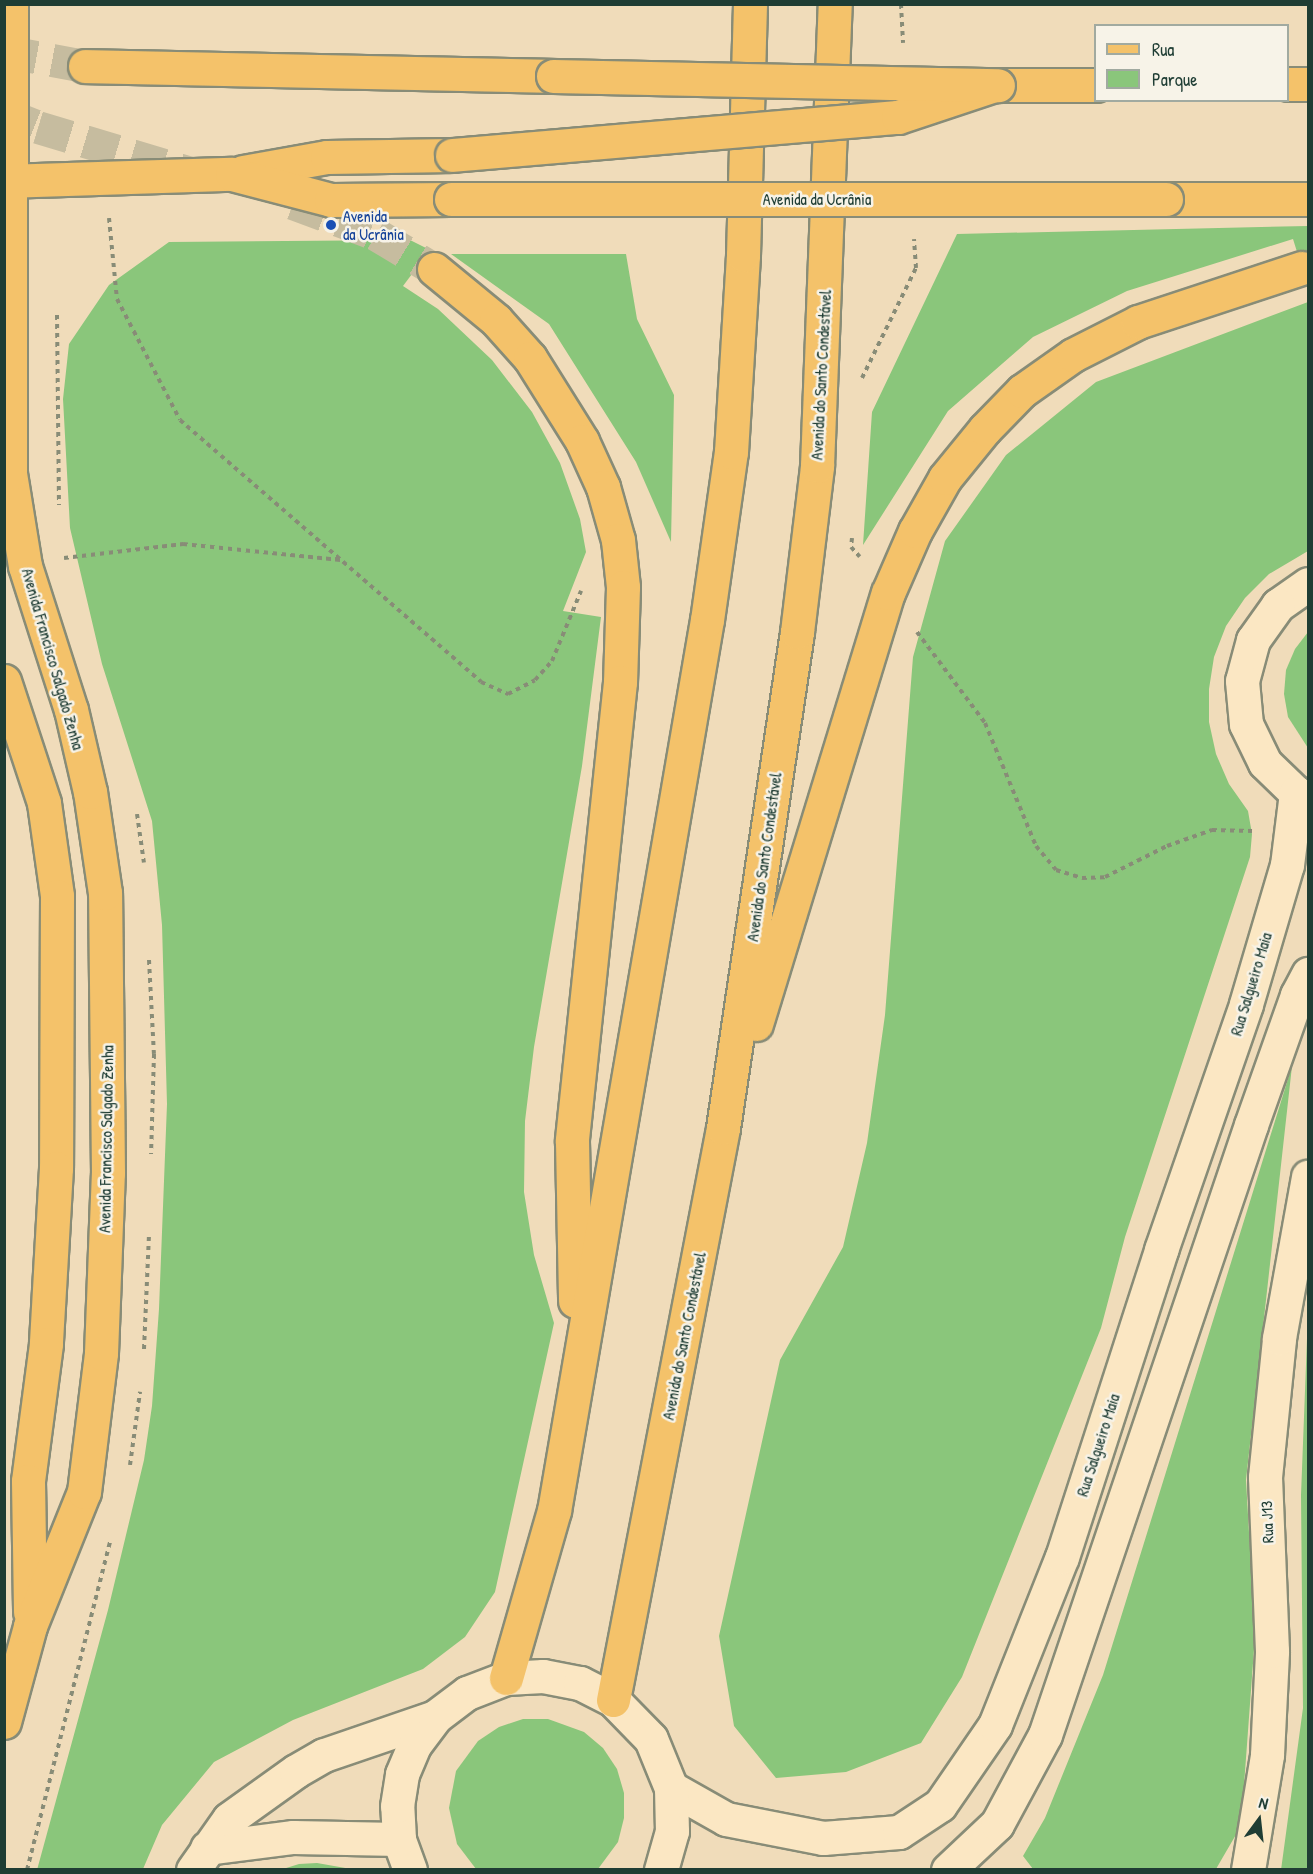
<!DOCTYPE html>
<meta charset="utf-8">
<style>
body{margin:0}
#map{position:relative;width:1313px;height:1874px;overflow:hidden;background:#f0dcba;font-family:"Patrick Hand",sans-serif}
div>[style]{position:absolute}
.green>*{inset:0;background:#8ac67b}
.highway-tunnel>*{height:33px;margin-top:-16.5px;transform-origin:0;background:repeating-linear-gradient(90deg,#c6bc9f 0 33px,transparent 0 49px)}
.path>*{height:4px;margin-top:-2px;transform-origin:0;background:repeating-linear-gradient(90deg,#888c77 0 4.5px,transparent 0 9px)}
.roads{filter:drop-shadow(2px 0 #888c77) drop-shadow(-2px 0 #888c77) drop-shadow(0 2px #888c77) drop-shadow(0 -2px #888c77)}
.secondary>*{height:33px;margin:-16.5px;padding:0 16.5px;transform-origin:16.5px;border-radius:16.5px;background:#fbe7c3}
.primary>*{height:33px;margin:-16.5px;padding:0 16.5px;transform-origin:16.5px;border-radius:16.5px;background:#f4c26a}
.highway>*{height:33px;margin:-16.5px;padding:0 16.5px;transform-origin:16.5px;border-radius:16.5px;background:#f4c26a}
.bridges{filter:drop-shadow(2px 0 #888c77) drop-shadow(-2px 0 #888c77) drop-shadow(0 2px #888c77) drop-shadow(0 -2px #888c77)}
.primary-bridge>*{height:33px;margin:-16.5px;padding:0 16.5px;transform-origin:16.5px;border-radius:16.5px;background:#f4c26a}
.highway-bridge>*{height:33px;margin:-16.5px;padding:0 16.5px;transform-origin:16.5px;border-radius:16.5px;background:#f4c26a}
.dots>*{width:16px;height:16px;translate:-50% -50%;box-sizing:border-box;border:3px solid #f7f3e8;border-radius:50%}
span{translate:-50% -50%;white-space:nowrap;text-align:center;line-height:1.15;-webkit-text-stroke:5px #f7f3e8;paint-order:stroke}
.street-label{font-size:16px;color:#1f3d34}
.transit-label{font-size:16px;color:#164399}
.left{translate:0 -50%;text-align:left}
.frame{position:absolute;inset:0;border:6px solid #1f3d34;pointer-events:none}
.legend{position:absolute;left:1094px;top:24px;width:195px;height:78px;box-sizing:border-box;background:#f7f3e8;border:2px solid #a1aaa0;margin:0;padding:8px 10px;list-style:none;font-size:18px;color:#1f3d34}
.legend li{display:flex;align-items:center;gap:12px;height:30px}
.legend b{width:30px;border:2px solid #a1aaa0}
.north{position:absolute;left:1229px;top:1790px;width:60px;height:60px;-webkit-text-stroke:4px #f7f3e8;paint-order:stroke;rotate:15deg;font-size:16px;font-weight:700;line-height:24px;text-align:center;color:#1f3d34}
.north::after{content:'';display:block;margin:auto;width:21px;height:27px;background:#1f3d34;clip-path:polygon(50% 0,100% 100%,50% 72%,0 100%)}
</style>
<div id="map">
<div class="green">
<div style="clip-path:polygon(1308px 226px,1308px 287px,1293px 239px,1127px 291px,1033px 337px,948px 411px,863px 545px,872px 412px,957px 234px)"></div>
<div style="clip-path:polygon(410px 240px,430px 250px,403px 286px,438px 309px,492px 360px,532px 412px,560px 463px,580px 519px,586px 552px,563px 611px,601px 617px,582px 766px,534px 1047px,525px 1121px,524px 1192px,534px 1255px,554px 1323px,495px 1592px,465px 1637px,423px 1669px,293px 1720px,214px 1762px,162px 1825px,143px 1869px,37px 1870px,108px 1610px,144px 1460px,152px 1406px,159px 1309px,167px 1104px,162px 925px,152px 821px,102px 664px,70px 528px,63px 399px,69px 344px,109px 285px,169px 242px)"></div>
<div style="clip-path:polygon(451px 254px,626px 254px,637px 319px,674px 395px,671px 542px,636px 462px,549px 324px)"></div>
<div style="clip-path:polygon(1308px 302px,1308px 551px,1269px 574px,1245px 598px,1226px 626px,1214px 657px,1209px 689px,1209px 722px,1216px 754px,1229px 784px,1248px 811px,1252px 834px,1250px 857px,1125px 1237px,1101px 1328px,962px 1677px,921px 1743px,846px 1772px,776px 1778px,734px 1726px,719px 1636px,780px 1360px,843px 1247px,867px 1143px,885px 1015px,913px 657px,945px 541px,1006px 455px,1096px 382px)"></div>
<div style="clip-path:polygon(1308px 632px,1308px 748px,1288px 717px,1284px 694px,1286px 670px,1295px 649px)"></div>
<div style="clip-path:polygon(1292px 1066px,1246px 1480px,1255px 1636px,1241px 1826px,1216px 1869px,1033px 1869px,1023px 1856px,1045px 1818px,1103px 1675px)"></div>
<div style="clip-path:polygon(1308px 1312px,1308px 1869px,1281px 1870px,1303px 1708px,1301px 1495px)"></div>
<div style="clip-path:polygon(523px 1719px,548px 1719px,584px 1732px,603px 1748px,617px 1769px,624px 1793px,624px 1818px,618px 1842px,598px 1869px,476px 1869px,457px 1844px,449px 1808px,456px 1771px,478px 1741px,499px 1727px)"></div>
<div style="clip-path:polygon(317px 1863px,351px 1869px,283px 1869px,299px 1864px)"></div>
</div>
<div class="highway-tunnel">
<div style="left:4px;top:51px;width:82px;rotate:10.5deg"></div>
<div style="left:4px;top:113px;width:37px;rotate:22deg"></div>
<div style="left:38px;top:127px;width:160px;rotate:16.7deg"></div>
<div style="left:293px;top:203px;width:89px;rotate:20.5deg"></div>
<div style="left:376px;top:234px;width:68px;rotate:31.1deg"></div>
</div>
<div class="path">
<div style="left:901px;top:4px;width:39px;rotate:87deg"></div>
<div style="left:109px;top:218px;width:81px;rotate:84.4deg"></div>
<div style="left:117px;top:299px;width:136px;rotate:62.5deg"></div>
<div style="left:180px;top:420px;width:399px;rotate:41deg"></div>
<div style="left:481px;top:682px;width:30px;rotate:24deg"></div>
<div style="left:508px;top:694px;width:30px;rotate:-27deg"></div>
<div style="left:535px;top:680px;width:25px;rotate:-48deg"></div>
<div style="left:552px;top:661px;width:76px;rotate:-67.5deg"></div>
<div style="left:57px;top:315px;width:190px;rotate:89.4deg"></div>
<div style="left:862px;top:378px;width:123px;rotate:-63.9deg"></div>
<div style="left:916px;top:268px;width:29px;rotate:-94deg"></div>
<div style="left:852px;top:538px;width:9px;rotate:96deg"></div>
<div style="left:851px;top:547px;width:13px;rotate:48deg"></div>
<div style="left:64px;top:558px;width:120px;rotate:-6.7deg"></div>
<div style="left:183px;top:544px;width:158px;rotate:5.8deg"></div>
<div style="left:917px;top:632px;width:114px;rotate:53.2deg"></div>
<div style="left:985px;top:723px;width:133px;rotate:67.5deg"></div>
<div style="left:1036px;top:846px;width:31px;rotate:50deg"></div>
<div style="left:1056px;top:870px;width:27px;rotate:17deg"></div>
<div style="left:1082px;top:878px;width:23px;rotate:-2deg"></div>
<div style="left:1105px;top:877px;width:69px;rotate:-26.6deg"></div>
<div style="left:1167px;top:846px;width:48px;rotate:-19.6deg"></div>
<div style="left:1212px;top:830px;width:40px;rotate:1.4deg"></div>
<div style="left:137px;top:814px;width:49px;rotate:81.9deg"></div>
<div style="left:149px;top:960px;width:94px;rotate:87deg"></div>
<div style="left:154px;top:1054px;width:100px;rotate:91.7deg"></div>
<div style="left:144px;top:1349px;width:116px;rotate:-87.5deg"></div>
<div style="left:130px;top:1465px;width:74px;rotate:-82.2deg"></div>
<div style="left:27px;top:1870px;width:338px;rotate:-75.8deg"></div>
</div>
<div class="roads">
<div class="secondary">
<div style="left:1308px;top:584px;width:37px;rotate:145deg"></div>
<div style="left:1278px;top:605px;width:43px;rotate:125.5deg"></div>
<div style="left:1253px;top:640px;width:42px;rotate:105deg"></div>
<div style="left:1242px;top:681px;width:43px;rotate:84.7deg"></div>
<div style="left:1246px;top:724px;width:43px;rotate:64deg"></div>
<div style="left:1265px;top:763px;width:43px;rotate:44.1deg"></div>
<div style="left:1296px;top:793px;width:13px;rotate:27deg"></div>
<div style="left:671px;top:1788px;width:63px;rotate:29.4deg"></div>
<div style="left:726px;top:1819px;width:99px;rotate:11.1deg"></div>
<div style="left:823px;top:1838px;width:76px;rotate:-4.5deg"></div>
<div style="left:899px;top:1832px;width:49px;rotate:-33.4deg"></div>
<div style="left:940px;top:1805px;width:97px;rotate:-55.5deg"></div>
<div style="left:995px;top:1725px;width:181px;rotate:-68.3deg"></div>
<div style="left:1062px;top:1557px;width:323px;rotate:-72.1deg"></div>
<div style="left:1161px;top:1250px;width:260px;rotate:-70.9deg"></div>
<div style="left:1246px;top:1004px;width:145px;rotate:-73.6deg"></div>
<div style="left:1287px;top:865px;width:73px;rotate:-82.9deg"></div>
<div style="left:207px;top:1848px;width:87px;rotate:-7.3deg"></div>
<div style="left:293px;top:1837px;width:106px;rotate:1.1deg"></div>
<div style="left:193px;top:1870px;width:62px;rotate:-54.8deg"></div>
<div style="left:229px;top:1819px;width:82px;rotate:-35.6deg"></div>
<div style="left:296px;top:1771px;width:32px;rotate:-30deg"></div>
<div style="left:324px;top:1755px;width:117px;rotate:-18.9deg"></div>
<div style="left:410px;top:1870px;width:33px;rotate:-110deg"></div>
<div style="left:399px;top:1839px;width:33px;rotate:-93deg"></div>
<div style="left:397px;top:1806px;width:32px;rotate:-81deg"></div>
<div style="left:402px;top:1774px;width:33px;rotate:-67deg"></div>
<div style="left:415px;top:1744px;width:34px;rotate:-53deg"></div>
<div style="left:435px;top:1717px;width:40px;rotate:-37deg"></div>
<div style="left:467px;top:1693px;width:42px;rotate:-21deg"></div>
<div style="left:506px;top:1678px;width:37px;rotate:-3deg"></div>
<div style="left:543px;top:1676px;width:38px;rotate:11deg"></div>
<div style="left:580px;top:1683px;width:37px;rotate:27deg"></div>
<div style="left:613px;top:1700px;width:54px;rotate:45.7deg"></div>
<div style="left:651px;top:1739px;width:53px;rotate:67.8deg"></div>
<div style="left:671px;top:1788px;width:43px;rotate:88.7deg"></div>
<div style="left:672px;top:1831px;width:41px;rotate:105.8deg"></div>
<div style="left:948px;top:1870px;width:67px;rotate:-43.2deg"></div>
<div style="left:997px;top:1824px;width:101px;rotate:-61.7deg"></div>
<div style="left:1045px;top:1735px;width:644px;rotate:-71.34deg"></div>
<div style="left:1251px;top:1125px;width:138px;rotate:-70.5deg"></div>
<div style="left:1297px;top:995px;width:24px;rotate:-62deg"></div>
<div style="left:1248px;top:1870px;width:117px;rotate:-80.6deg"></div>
<div style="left:1267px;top:1755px;width:104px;rotate:-87.2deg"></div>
<div style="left:1272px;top:1651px;width:174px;rotate:-92.3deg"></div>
<div style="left:1265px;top:1477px;width:140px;rotate:-84.2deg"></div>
<div style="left:1279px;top:1338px;width:164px;rotate:-79.8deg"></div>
</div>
<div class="primary">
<div style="left:243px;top:172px;width:85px;rotate:-10.1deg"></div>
<div style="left:327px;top:157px;width:125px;rotate:-0.9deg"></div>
<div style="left:4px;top:181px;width:228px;rotate:-1.8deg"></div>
<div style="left:232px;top:174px;width:102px;rotate:14.7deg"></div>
<div style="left:331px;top:200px;width:120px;rotate:-0.5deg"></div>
<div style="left:1166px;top:199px;width:142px"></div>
<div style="left:4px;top:681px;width:128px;rotate:71.8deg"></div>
<div style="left:44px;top:803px;width:94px;rotate:82deg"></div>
<div style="left:57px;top:896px;width:272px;rotate:90.2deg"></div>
<div style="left:56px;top:1168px;width:176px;rotate:93.3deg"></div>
<div style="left:46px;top:1344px;width:138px;rotate:97.5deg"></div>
<div style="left:28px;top:1481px;width:131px;rotate:89.1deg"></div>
<div style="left:4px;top:1722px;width:99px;rotate:-74.8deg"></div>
<div style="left:30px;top:1626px;width:144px;rotate:-68.1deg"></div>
<div style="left:84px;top:1492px;width:140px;rotate:-83deg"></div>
<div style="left:101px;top:1353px;width:180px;rotate:-87.8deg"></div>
<div style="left:108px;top:1173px;width:280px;rotate:-90.6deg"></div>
<div style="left:105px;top:893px;width:102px;rotate:-98.4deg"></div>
<div style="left:90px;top:792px;width:84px;rotate:-103deg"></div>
<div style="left:71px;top:710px;width:151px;rotate:-107.7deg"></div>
<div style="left:25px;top:566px;width:94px;rotate:-99.2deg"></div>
<div style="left:10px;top:473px;width:469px;rotate:-89.9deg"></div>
</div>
<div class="highway">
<div style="left:85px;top:66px;width:468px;rotate:1.2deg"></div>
<div style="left:1288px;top:84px;width:20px"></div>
<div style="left:998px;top:85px;width:98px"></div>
<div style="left:434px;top:269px;width:80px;rotate:39.4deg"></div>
<div style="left:496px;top:320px;width:51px;rotate:48.2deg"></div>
<div style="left:530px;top:358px;width:98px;rotate:57.9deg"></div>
<div style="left:582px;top:441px;width:51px;rotate:65.5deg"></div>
<div style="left:603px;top:487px;width:55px;rotate:74.2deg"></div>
<div style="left:618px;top:540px;width:47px;rotate:83.9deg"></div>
<div style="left:623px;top:587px;width:95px;rotate:91.8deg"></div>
<div style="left:620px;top:682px;width:462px;rotate:96deg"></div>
<div style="left:572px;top:1141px;width:160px;rotate:88.9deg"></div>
<div style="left:756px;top:1024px;width:451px;rotate:-73deg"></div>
<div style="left:888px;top:593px;width:68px;rotate:-66.5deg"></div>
<div style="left:915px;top:531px;width:61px;rotate:-60.5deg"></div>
<div style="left:945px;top:478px;width:63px;rotate:-50.8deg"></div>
<div style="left:985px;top:429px;width:53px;rotate:-45.8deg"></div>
<div style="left:1022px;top:391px;width:62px;rotate:-35.2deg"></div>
<div style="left:1073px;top:355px;width:73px;rotate:-26.9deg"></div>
<div style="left:1138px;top:322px;width:172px;rotate:-18.3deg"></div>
<div style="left:506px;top:1678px;width:174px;rotate:-74deg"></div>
<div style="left:554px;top:1511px;width:904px;rotate:-80.26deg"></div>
<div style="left:707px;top:620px;width:170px;rotate:-81.9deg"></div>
<div style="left:731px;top:452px;width:197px;rotate:-86.5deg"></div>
<div style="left:743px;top:255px;width:251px;rotate:-88.4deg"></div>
<div style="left:613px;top:1700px;width:582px;rotate:-79.11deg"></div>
<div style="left:723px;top:1128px;width:501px;rotate:-81.51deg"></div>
<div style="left:797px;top:632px;width:167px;rotate:-83.1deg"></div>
<div style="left:817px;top:466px;width:462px;rotate:-87.8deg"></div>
</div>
</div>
<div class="bridges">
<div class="primary-bridge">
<div style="left:452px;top:155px;width:448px;rotate:-4.9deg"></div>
<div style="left:898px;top:117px;width:99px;rotate:-18.3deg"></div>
<div style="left:451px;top:199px;width:715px"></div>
</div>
<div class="highway-bridge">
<div style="left:553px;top:76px;width:445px;rotate:1.2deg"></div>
</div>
</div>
<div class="dots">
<div style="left:331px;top:225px;background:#1a4fb4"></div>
</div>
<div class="street-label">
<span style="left:817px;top:199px">Avenida da Ucrânia</span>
<span style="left:821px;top:375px;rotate:-87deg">Avenida do Santo Condestável</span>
<span style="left:53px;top:659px;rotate:74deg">Avenida Francisco Salgado Zenha</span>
<span style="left:764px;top:857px;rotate:-82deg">Avenida do Santo Condestável</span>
<span style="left:1251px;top:984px;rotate:-73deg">Rua Salgueiro Maia</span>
<span style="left:106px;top:1139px;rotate:-89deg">Avenida Francisco Salgado Zenha</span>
<span style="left:684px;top:1336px;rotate:-79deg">Avenida do Santo Condestável</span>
<span style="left:1098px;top:1445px;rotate:-72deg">Rua Salgueiro Maia</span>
<span style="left:1267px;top:1522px;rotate:-92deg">Rua J13</span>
</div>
<div class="transit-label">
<span class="left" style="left:343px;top:225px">Avenida<br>da Ucrânia</span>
</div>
<div class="frame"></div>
<ul class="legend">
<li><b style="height:8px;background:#f4c26a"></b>Rua</li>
<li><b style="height:16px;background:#8ac67b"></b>Parque</li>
</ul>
<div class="north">N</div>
</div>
